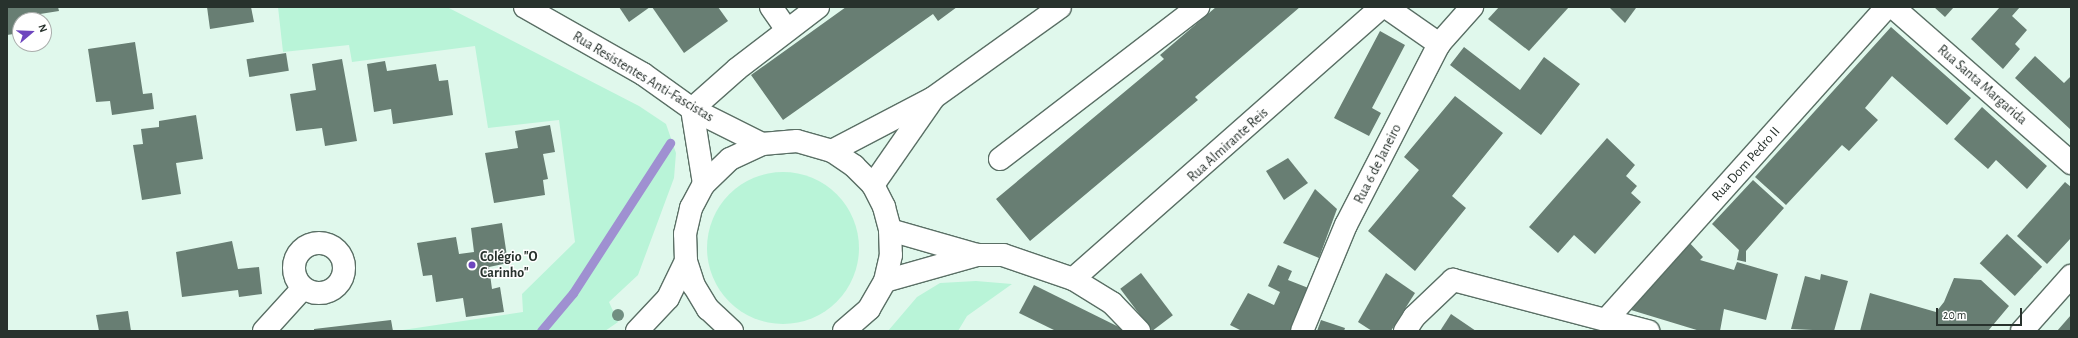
<!DOCTYPE html>
<meta charset="utf-8">
<style>
body{margin:0}
#map{position:relative;width:2078px;height:338px;overflow:hidden;background:#e0f8ec;font-family:"Alegreya Sans",sans-serif}
div>[style]{position:absolute}
.green>*{inset:0;background:#b9f4d8}
.round{border-radius:50%}
.stream>*{height:9px;margin:-4.5px;padding:0 4.5px;transform-origin:4.5px;border-radius:4.5px;background:#9f90d1}
.building>*{inset:0;background:#687e73;transform-origin:0 0}
.roads{filter:drop-shadow(1px 0 #5a6f65) drop-shadow(-1px 0 #5a6f65) drop-shadow(0 1px #5a6f65) drop-shadow(0 -1px #5a6f65)}
.street>*{height:22px;margin:-11px;padding:0 11px;transform-origin:11px;border-radius:11px;background:#fff}
.street>.ring{margin:-11px;padding:0;box-sizing:content-box;background:none;border:22px solid #fff;border-radius:50%}
.secondary>*{height:22px;margin:-11px;padding:0 11px;transform-origin:11px;border-radius:11px;background:#fff}
.trees>*{width:12px;height:12px;margin:-6px;border-radius:50%;background:#708e81}
.dots>*{width:11px;height:11px;translate:-50% -50%;box-sizing:border-box;border:2px solid #fff;border-radius:50%}
span{translate:-50% -50%;white-space:nowrap;text-align:center;line-height:1.15;-webkit-text-stroke:3px #fff;paint-order:stroke}
.street-label{font-size:14px;color:#28322d}
.poi-label{font-size:14px;color:#28322d;font-weight:700}
.left{translate:0 -50%;text-align:left}
.frame{position:absolute;inset:0;border:8px solid #28322d;pointer-events:none}
.north{position:absolute;left:12px;top:12px;width:40px;height:40px;box-sizing:border-box;background:#fff;border:1px solid #a9adab;border-radius:50%;rotate:71deg;font-size:11px;font-weight:700;line-height:16px;text-align:center;color:#28322d}
.north::after{content:'';display:block;margin:auto;width:14px;height:18px;background:#6e46be;clip-path:polygon(50% 0,100% 100%,50% 72%,0 100%)}
.scale{position:absolute;left:1936px;top:308px;width:86px;height:18px;box-sizing:border-box;border:2px solid #28322d;border-top:0;padding-left:5px;font-size:12px;line-height:14px;white-space:nowrap;color:#28322d;-webkit-text-stroke:3px #fff;paint-order:stroke}
</style>
<div id="map">
<div class="green">
<div style="clip-path:polygon(278px 7px,447px 7px,639px 106px,666px 124px,676px 153px,674px 178px,638px 275px,609px 302px,618px 322px,605px 331px,396px 331px,523px 312px,522px 294px,575px 242px,559px 120px,488px 128px,475px 46px,352px 62px,349px 45px,283px 52px)"></div>
<div class="round" style="left:707px;top:172px;width:152px;height:152px"></div>
<div style="clip-path:polygon(976px 281px,1012px 284px,967px 316px,958px 331px,888px 331px,917px 297px,940px 283px)"></div>
</div>
<div class="stream">
<div style="left:541px;top:331px;width:50px;rotate:-49.9deg"></div>
<div style="left:573px;top:293px;width:179px;rotate:-57.1deg"></div>
</div>
<div class="building">
<div style="clip-path:polygon(7px 7px,58px 7px,59px 11px,40px 14px,41px 20px,20px 20px,20px 33px,7px 35px)"></div>
<div style="clip-path:polygon(207px 7px,251px 7px,254px 22px,210px 29px)"></div>
<div style="clip-path:polygon(619px 7px,650px 7px,629px 22px)"></div>
<div style="clip-path:polygon(652px 7px,718px 7px,728px 21px,684px 53px)"></div>
<div style="clip-path:polygon(846px 7px,957px 7px,938px 21px,933px 14px,783px 120px,751px 75px)"></div>
<div style="clip-path:polygon(1216px 7px,1300px 7px,1195px 97px,1198px 100px,1030px 241px,996px 199px,1164px 59px,1160px 55px)"></div>
<div style="clip-path:polygon(1499px 7px,1569px 7px,1529px 51px,1488px 19px)"></div>
<div style="clip-path:polygon(1609px 7px,1635px 7px,1636px 8px,1625px 23px)"></div>
<div style="clip-path:polygon(1934px 7px,1954px 7px,1945px 17px)"></div>
<div style="clip-path:polygon(2000px 7px,2020px 7px,2012px 16px,2027px 30px,2015px 44px,2020px 49px,2003px 69px,1971px 39px)"></div>
<div style="clip-path:polygon(1891px 27px,1971px 98px,1947px 125px,1892px 76px,1865px 108px,1878px 120px,1849px 151px,1842px 145px,1786px 205px,1755px 177px)"></div>
<div style="clip-path:polygon(1380px 31px,1405px 45px,1372px 108px,1381px 113px,1369px 136px,1334px 118px)"></div>
<div style="clip-path:polygon(135px 42px,143px 94px,152px 93px,154px 109px,112px 115px,110px 101px,96px 102px,88px 49px)"></div>
<div style="clip-path:polygon(1464px 47px,1520px 90px,1544px 57px,1580px 84px,1541px 135px,1450px 65px)"></div>
<div style="left:286px;top:53px;width:18px;height:40px;rotate:81deg"></div>
<div style="clip-path:polygon(2035px 56px,2064px 83px,2071px 76px,2071px 130px,2015px 78px)"></div>
<div style="clip-path:polygon(342px 59px,357px 141px,325px 146px,322px 128px,296px 131px,290px 94px,316px 90px,312px 64px)"></div>
<div style="clip-path:polygon(385px 61px,387px 71px,436px 64px,439px 81px,448px 80px,453px 115px,393px 124px,391px 109px,374px 112px,367px 64px)"></div>
<div style="clip-path:polygon(1455px 96px,1503px 133px,1452px 196px,1466px 208px,1415px 271px,1368px 231px,1419px 170px,1404px 157px)"></div>
<div style="clip-path:polygon(1982px 107px,2047px 166px,2027px 189px,1996px 160px,1988px 169px,1954px 139px)"></div>
<div style="clip-path:polygon(196px 115px,203px 159px,176px 163px,181px 194px,142px 200px,133px 145px,143px 144px,141px 129px,159px 127px,159px 121px)"></div>
<div style="clip-path:polygon(550px 125px,555px 152px,543px 154px,548px 179px,543px 180px,545px 195px,494px 203px,485px 153px,518px 148px,515px 131px)"></div>
<div style="clip-path:polygon(1607px 138px,1635px 165px,1626px 176px,1637px 186px,1631px 193px,1641px 202px,1595px 254px,1574px 235px,1558px 253px,1529px 227px)"></div>
<div style="clip-path:polygon(1288px 158px,1308px 183px,1284px 200px,1266px 171px)"></div>
<div style="clip-path:polygon(1753px 180px,1784px 208px,1746px 251px,1746px 262px,1737px 260px,1739px 250px,1712px 224px)"></div>
<div style="clip-path:polygon(2065px 182px,2071px 187px,2071px 238px,2047px 264px,2017px 236px)"></div>
<div style="clip-path:polygon(1315px 189px,1337px 209px,1319px 258px,1283px 243px)"></div>
<div style="clip-path:polygon(502px 223px,508px 263px,489px 267px,492px 289px,500px 287px,504px 312px,466px 317px,463px 298px,436px 302px,432px 275px,423px 276px,417px 243px,456px 237px,459px 254px,474px 252px,471px 228px)"></div>
<div style="left:2007px;top:234px;width:48px;height:40px;rotate:43deg"></div>
<div style="clip-path:polygon(1686px 239px,1703px 257px,1700px 260px,1734px 270px,1737px 262px,1778px 274px,1766px 320px,1724px 309px,1720px 331px,1700px 331px,1631px 310px)"></div>
<div style="clip-path:polygon(232px 241px,238px 269px,259px 267px,262px 294px,239px 297px,238px 290px,182px 297px,176px 252px)"></div>
<div style="clip-path:polygon(1278px 265px,1292px 271px,1288px 280px,1311px 289px,1295px 331px,1242px 331px,1230px 325px,1248px 293px,1274px 305px,1280px 292px,1268px 286px)"></div>
<div style="left:1141px;top:273px;width:53px;height:26px;rotate:53deg"></div>
<div style="clip-path:polygon(1386px 273px,1415px 293px,1391px 331px,1372px 331px,1358px 322px)"></div>
<div style="clip-path:polygon(1821px 274px,1848px 281px,1834px 331px,1791px 329px,1805px 276px,1820px 280px)"></div>
<div style="clip-path:polygon(1954px 278px,1981px 280px,2009px 306px,1988px 331px,1860px 331px,1870px 293px,1936px 312px,1944px 302px)"></div>
<div style="clip-path:polygon(1034px 285px,1127px 331px,1056px 331px,1019px 313px)"></div>
<div style="clip-path:polygon(128px 311px,131px 331px,99px 331px,96px 315px)"></div>
<div style="clip-path:polygon(1451px 314px,1476px 331px,1440px 331px)"></div>
<div style="clip-path:polygon(2071px 315px,2071px 331px,2057px 331px)"></div>
<div style="clip-path:polygon(391px 320px,393px 331px,314px 331px,314px 329px)"></div>
<div style="clip-path:polygon(1321px 320px,1345px 328px,1344px 331px,1317px 331px)"></div>
</div>
<div class="roads">
<div class="street">
<div style="left:525px;top:7px;width:136px;rotate:29.6deg"></div>
<div style="left:643px;top:74px;width:60px;rotate:35.5deg"></div>
<div style="left:692px;top:109px;width:78px;rotate:26.6deg"></div>
<div style="left:771px;top:7px;width:28px;rotate:55deg"></div>
<div style="left:1386px;top:7px;width:65px;rotate:34.9deg"></div>
<div style="left:1893px;top:7px;width:237px;rotate:41.2deg"></div>
<div style="left:692px;top:109px;width:60px;rotate:-41.6deg"></div>
<div style="left:737px;top:69px;width:102px;rotate:-37.4deg"></div>
<div style="left:692px;top:109px;width:76px;rotate:80.9deg"></div>
<div style="left:1000px;top:159px;width:250px;rotate:-37.5deg"></div>
<div style="left:890px;top:230px;width:91px;rotate:16deg"></div>
<div class="ring" style="left:294px;top:243px;width:28px;height:28px"></div>
<div style="left:1073px;top:279px;width:412px;rotate:-41.4deg"></div>
<div style="left:885px;top:281px;width:96px;rotate:-15.8deg"></div>
<div style="left:977px;top:255px;width:26px"></div>
<div style="left:1003px;top:255px;width:74px;rotate:18.9deg"></div>
<div style="left:1073px;top:279px;width:46px;rotate:31.6deg"></div>
<div style="left:1112px;top:303px;width:39px;rotate:46deg"></div>
<div style="left:1606px;top:320px;width:421px;rotate:-48.1deg"></div>
<div style="left:264px;top:331px;width:58px;rotate:-47.8deg"></div>
<div style="left:1302px;top:331px;width:115px;rotate:-67.5deg"></div>
<div style="left:1346px;top:225px;width:203px;rotate:-62.8deg"></div>
<div style="left:1439px;top:44px;width:50px;rotate:-48.3deg"></div>
<div style="left:1405px;top:331px;width:17px;rotate:-57deg"></div>
<div style="left:1414px;top:317px;width:54px;rotate:-43.5deg"></div>
<div style="left:1453px;top:280px;width:202px;rotate:14.7deg"></div>
<div style="left:2022px;top:331px;width:74px;rotate:-48.3deg"></div>
</div>
<div class="secondary">
<div style="left:832px;top:151px;width:114px;rotate:-27.7deg"></div>
<div style="left:933px;top:98px;width:156px;rotate:-35.6deg"></div>
<div style="left:873px;top:185px;width:103px;rotate:-55.2deg"></div>
<div style="left:637px;top:331px;width:45px;rotate:-46.8deg"></div>
<div style="left:668px;top:298px;width:41px;rotate:-64.1deg"></div>
<div style="left:732px;top:331px;width:33px;rotate:-137deg"></div>
<div style="left:708px;top:309px;width:27px;rotate:-121deg"></div>
<div style="left:694px;top:286px;width:26px;rotate:-108deg"></div>
<div style="left:686px;top:261px;width:27px;rotate:-92deg"></div>
<div style="left:685px;top:234px;width:27px;rotate:-77deg"></div>
<div style="left:691px;top:208px;width:27px;rotate:-62deg"></div>
<div style="left:704px;top:184px;width:36px;rotate:-44deg"></div>
<div style="left:730px;top:159px;width:35px;rotate:-25deg"></div>
<div style="left:762px;top:144px;width:35px;rotate:-5deg"></div>
<div style="left:797px;top:141px;width:36px;rotate:16deg"></div>
<div style="left:832px;top:151px;width:27px;rotate:34deg"></div>
<div style="left:854px;top:166px;width:27px;rotate:45deg"></div>
<div style="left:873px;top:185px;width:25px;rotate:63deg"></div>
<div style="left:884px;top:207px;width:24px;rotate:75deg"></div>
<div style="left:890px;top:230px;width:25px;rotate:88deg"></div>
<div style="left:891px;top:255px;width:27px;rotate:103deg"></div>
<div style="left:885px;top:281px;width:32px;rotate:120deg"></div>
<div style="left:869px;top:309px;width:33px;rotate:139deg"></div>
</div>
</div>
<div class="trees">
<div style="left:618px;top:315px"></div>
</div>
<div class="dots">
<div style="left:472px;top:265px;background:#6e46be"></div>
</div>
<div class="street-label">
<span style="left:643px;top:77px;rotate:31deg">Rua Resistentes Anti-Fascistas</span>
<span style="left:1982px;top:85px;rotate:41deg">Rua Santa Margarida</span>
<span style="left:1228px;top:145px;rotate:-42deg">Rua Almirante Reis</span>
<span style="left:1378px;top:164px;rotate:-63deg">Rua 6 de Janeiro</span>
<span style="left:1746px;top:164px;rotate:-48deg">Rua Dom Pedro II</span>
</div>
<div class="poi-label">
<span class="left" style="left:480px;top:265px">Colégio "O<br>Carinho"</span>
</div>
<div class="frame"></div>
<div class="north">N</div>
<div class="scale">20 m</div>
</div>
